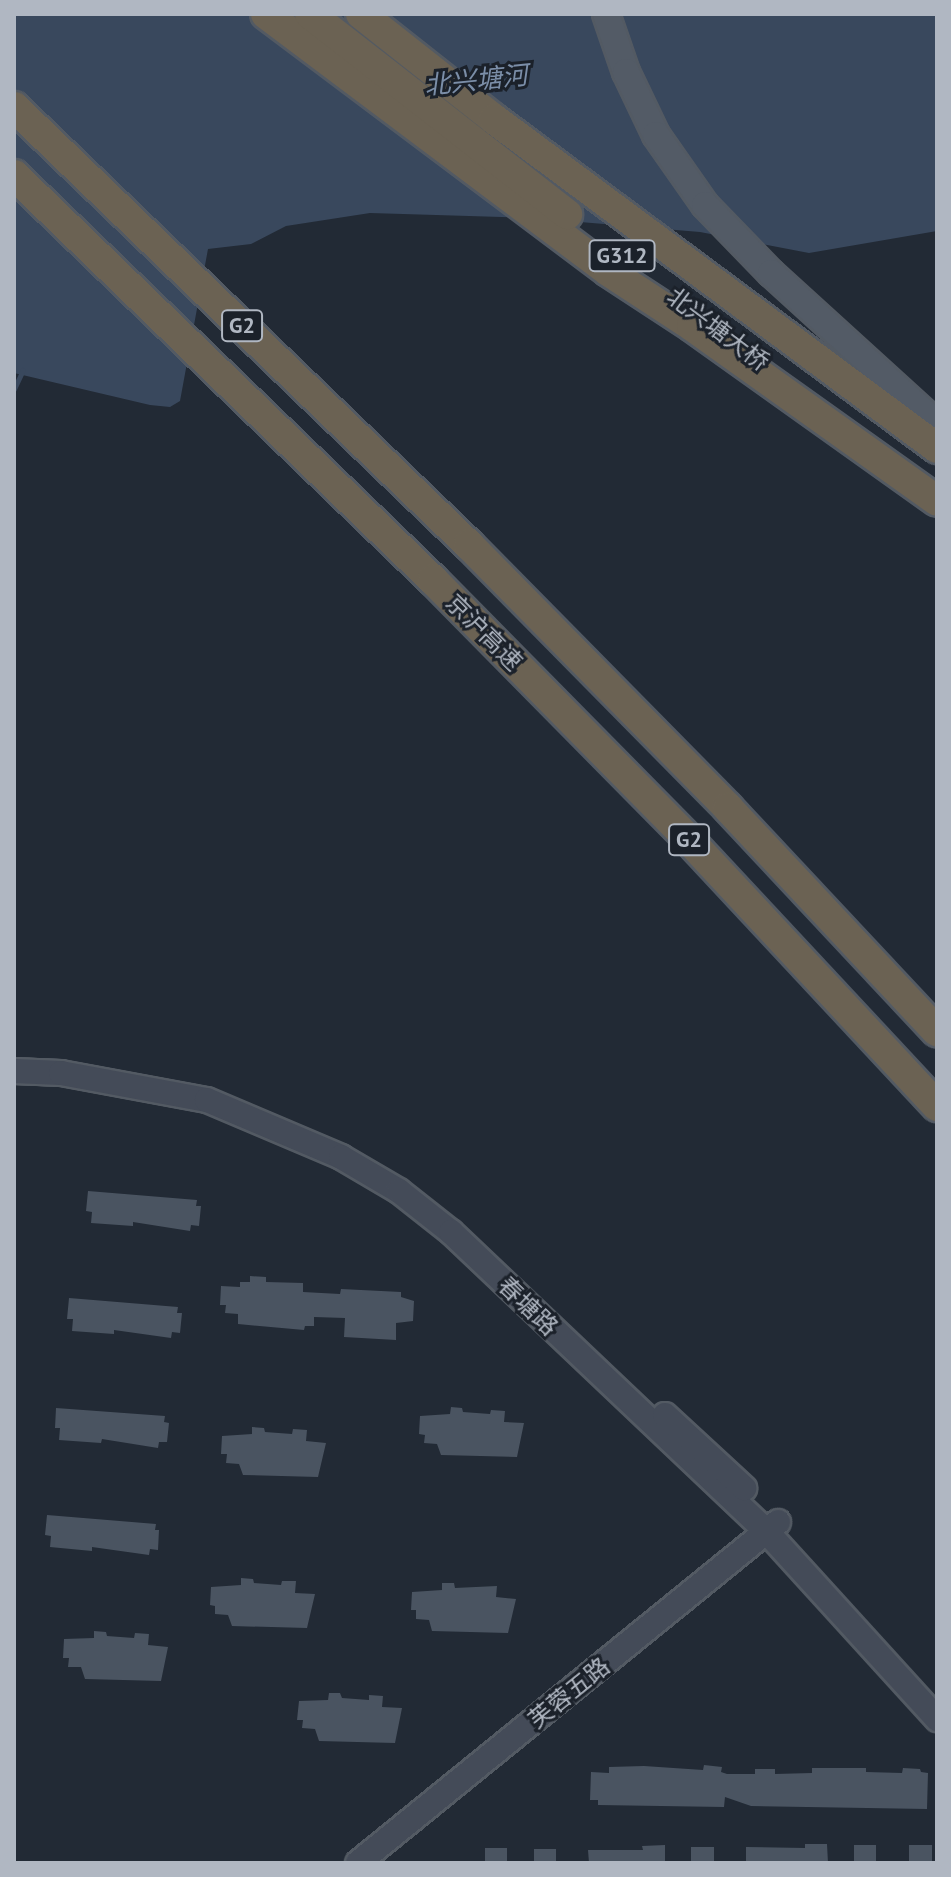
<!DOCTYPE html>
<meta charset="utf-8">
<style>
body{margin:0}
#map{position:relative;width:951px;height:1877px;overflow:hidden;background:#222a35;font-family:"PT Sans","Noto Sans SC",sans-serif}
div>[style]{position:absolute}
.water>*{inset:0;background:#39485d}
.stream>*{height:5px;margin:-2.5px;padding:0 2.5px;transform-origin:2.5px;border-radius:2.5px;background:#39485d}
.building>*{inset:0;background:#4a5461;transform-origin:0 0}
.roads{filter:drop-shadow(2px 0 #535a63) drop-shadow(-2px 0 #535a63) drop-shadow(0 2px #535a63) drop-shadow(0 -2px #535a63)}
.secondary>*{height:24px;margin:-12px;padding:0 12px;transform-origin:12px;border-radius:12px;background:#444b58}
.primary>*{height:26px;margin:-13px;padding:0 13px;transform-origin:13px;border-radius:13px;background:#535b66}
.highway>*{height:30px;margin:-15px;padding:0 15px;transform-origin:15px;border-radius:15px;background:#6b6253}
span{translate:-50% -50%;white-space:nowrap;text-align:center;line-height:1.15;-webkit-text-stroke:6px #1b212a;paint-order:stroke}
.shield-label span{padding:2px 6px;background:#1b212a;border:2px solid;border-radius:6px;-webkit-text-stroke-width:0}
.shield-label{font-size:22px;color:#b0b7c2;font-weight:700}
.street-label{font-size:24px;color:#b0b7c2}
.water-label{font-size:26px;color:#7b8ea8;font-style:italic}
.frame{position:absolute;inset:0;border:16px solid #b0b7c2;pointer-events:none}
</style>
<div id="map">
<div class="water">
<div style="clip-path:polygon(14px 14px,937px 14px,937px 231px,809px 253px,700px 232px,532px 218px,370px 213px,286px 226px,251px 244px,208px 249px,180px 401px,170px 407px,150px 405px,14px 373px)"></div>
</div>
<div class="stream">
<div style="left:14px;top:389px;width:21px;rotate:-65deg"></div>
</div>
<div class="building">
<div style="clip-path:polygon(88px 1191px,197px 1200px,196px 1206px,201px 1206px,199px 1226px,191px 1225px,190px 1231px,133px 1222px,133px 1226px,91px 1223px,92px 1212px,86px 1211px)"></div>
<div style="clip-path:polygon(250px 1276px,266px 1277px,266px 1282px,303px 1283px,303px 1292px,340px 1294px,341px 1289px,401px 1292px,401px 1297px,414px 1301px,413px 1321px,396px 1323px,396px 1340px,344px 1337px,345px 1318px,314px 1317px,314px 1326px,305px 1326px,304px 1330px,238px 1324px,238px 1314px,225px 1313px,226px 1305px,220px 1305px,221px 1286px,240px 1287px,240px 1282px,250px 1282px)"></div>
<div style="clip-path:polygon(69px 1298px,178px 1307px,177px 1313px,182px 1313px,180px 1333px,172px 1332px,171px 1338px,114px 1330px,114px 1334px,72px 1331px,73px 1319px,67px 1319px)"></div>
<div style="clip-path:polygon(451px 1407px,462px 1408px,463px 1412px,490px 1414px,491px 1410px,505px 1411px,504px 1422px,524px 1423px,517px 1457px,441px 1455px,437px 1444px,424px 1443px,425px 1435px,419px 1434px,420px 1416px,450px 1414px)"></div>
<div style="clip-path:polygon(56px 1408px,165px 1416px,164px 1422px,169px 1423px,167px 1442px,159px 1442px,158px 1448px,102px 1439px,101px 1443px,59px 1440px,60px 1428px,55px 1428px)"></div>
<div style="clip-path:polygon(252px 1427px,264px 1428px,265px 1432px,292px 1434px,293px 1429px,307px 1430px,306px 1441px,326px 1443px,318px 1477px,243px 1475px,239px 1464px,226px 1463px,227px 1454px,221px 1454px,222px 1436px,252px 1434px)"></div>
<div style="clip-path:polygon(47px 1515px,156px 1524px,155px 1530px,159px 1530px,158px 1550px,150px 1549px,149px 1555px,92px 1547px,92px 1551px,50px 1547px,51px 1536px,45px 1535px)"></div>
<div style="clip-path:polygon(241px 1578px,253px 1579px,254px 1583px,281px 1585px,282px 1581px,296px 1581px,295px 1593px,315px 1594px,307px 1628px,232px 1626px,228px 1615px,215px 1614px,215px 1606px,210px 1605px,211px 1587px,241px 1585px)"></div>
<div style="clip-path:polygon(442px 1583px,454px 1583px,455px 1588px,497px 1586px,496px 1597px,516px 1599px,508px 1633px,432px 1631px,429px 1620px,416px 1619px,416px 1610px,411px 1610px,412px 1592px,442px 1590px)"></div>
<div style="clip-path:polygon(94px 1631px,106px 1632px,107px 1636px,134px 1638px,135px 1633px,149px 1634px,148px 1645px,168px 1647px,161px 1681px,85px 1679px,81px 1667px,68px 1667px,69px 1658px,63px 1658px,64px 1639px,94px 1638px)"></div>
<div style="clip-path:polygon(329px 1693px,340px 1693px,342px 1698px,369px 1700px,369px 1695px,383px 1696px,382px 1707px,402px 1708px,395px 1743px,319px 1741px,315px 1729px,302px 1728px,303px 1720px,297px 1720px,299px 1701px,328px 1700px)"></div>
<div style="clip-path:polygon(704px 1765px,722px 1767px,721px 1772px,727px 1774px,755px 1774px,755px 1769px,775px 1769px,775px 1774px,812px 1773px,812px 1768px,866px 1768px,866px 1772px,902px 1773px,903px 1768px,920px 1769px,921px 1772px,928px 1773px,927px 1809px,751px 1806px,725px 1797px,724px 1807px,598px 1805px,598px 1800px,590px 1800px,591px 1772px,609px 1773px,609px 1767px,644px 1766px,703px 1770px)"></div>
<div style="clip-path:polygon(805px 1844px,827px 1844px,828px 1863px,746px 1863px,746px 1847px,805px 1848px)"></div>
<div style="clip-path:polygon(665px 1845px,665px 1863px,589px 1863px,588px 1850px,643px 1850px,642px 1846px)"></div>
<div style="left:854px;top:1845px;width:22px;height:18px"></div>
<div style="left:909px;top:1845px;width:23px;height:18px"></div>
<div style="left:691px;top:1847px;width:23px;height:16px"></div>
<div style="left:507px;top:1848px;width:15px;height:22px;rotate:90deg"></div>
<div style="left:556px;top:1849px;width:14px;height:22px;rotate:90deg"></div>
</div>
<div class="roads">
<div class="secondary">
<div style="left:14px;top:1071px;width:47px;rotate:2.4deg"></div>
<div style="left:61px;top:1073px;width:148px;rotate:10.5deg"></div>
<div style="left:207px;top:1100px;width:146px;rotate:23deg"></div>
<div style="left:341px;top:1157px;width:67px;rotate:30.4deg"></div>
<div style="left:399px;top:1191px;width:66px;rotate:38.3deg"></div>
<div style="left:451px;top:1232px;width:436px;rotate:43.5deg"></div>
<div style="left:767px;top:1532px;width:253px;rotate:47.7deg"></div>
<div style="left:665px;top:1415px;width:108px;rotate:42.7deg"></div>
<div style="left:358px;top:1863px;width:541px;rotate:-39.07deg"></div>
</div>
<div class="primary">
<div style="left:606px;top:14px;width:61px;rotate:71deg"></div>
<div style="left:626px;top:72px;width:70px;rotate:64.5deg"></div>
<div style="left:656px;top:135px;width:85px;rotate:55deg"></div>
<div style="left:705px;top:205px;width:95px;rotate:45.9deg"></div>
<div style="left:771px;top:273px;width:224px;rotate:42.3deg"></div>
</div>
<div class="highway">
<div style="left:266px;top:14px;width:428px;rotate:36.9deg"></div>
<div style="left:608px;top:271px;width:100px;rotate:33.2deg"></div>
<div style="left:692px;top:326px;width:301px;rotate:35.5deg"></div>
<div style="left:310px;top:14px;width:326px;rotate:37.9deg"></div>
<div style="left:361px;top:14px;width:169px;rotate:38.3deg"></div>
<div style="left:494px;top:119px;width:552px;rotate:36.6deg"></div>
<div style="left:14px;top:107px;width:632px;rotate:43.91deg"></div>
<div style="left:469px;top:545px;width:369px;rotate:45.4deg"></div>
<div style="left:728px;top:808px;width:306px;rotate:46.9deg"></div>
<div style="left:14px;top:175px;width:583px;rotate:44.03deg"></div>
<div style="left:433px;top:580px;width:365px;rotate:45.4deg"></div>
<div style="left:689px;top:840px;width:364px;rotate:47deg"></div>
</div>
</div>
<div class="shield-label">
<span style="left:622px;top:256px">G312</span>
<span style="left:242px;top:326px">G2</span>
<span style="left:689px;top:840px">G2</span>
</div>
<div class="street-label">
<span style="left:718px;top:329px;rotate:37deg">北兴塘大桥</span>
<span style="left:484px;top:632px;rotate:45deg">京沪高速</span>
<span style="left:528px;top:1306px;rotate:44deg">春塘路</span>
<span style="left:569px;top:1693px;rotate:-39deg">芙蓉五路</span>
</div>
<div class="water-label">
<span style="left:476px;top:80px;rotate:-6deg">北兴塘河</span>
</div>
<div class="frame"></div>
</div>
